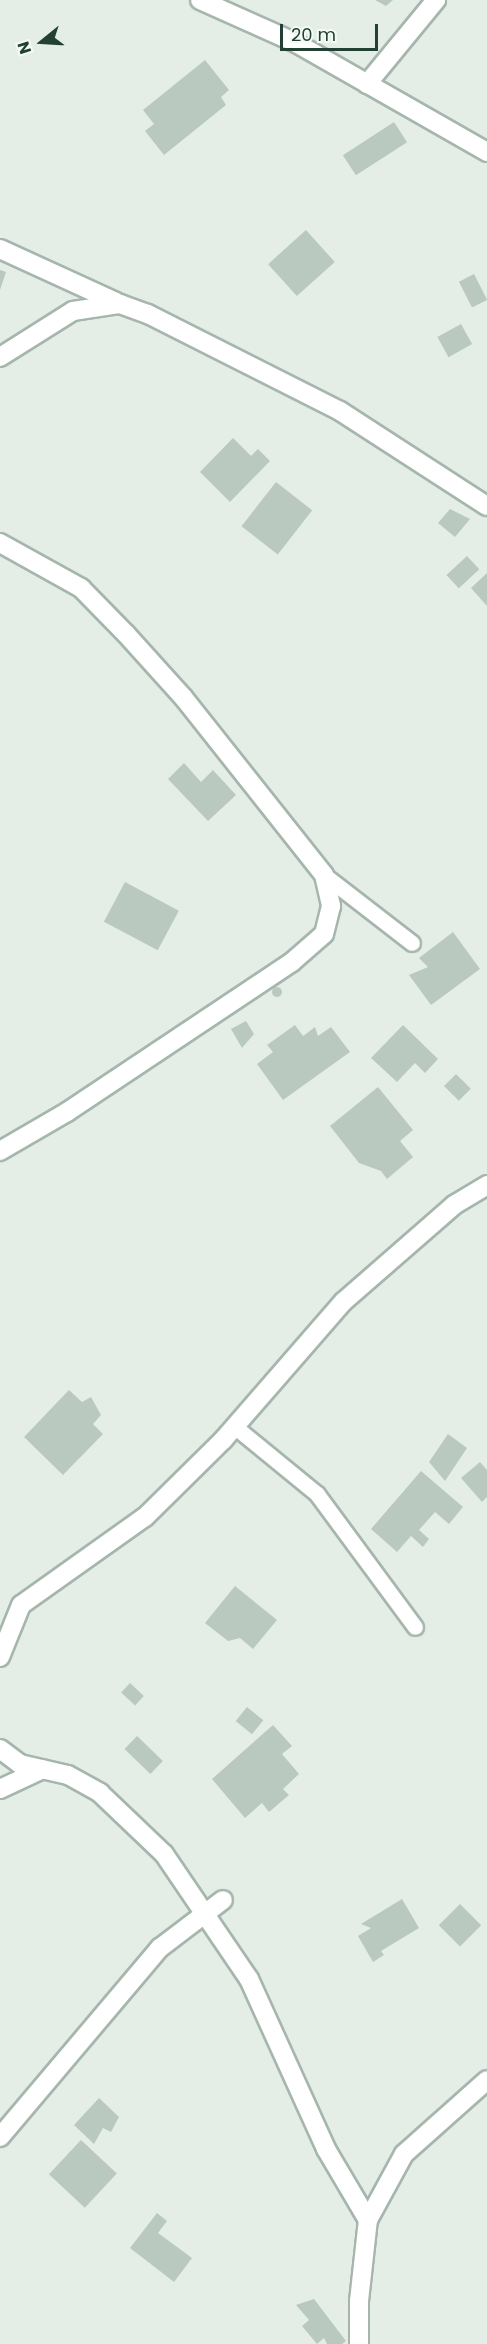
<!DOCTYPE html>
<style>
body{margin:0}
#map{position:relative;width:487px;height:2344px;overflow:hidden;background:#e4eee7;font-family:Poppins,sans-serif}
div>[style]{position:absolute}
.building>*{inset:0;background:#b9c9c0;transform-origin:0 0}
.round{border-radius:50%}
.roads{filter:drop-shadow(2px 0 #a6b6ad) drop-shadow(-2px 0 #a6b6ad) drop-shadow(0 2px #a6b6ad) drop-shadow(0 -2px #a6b6ad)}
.lane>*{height:15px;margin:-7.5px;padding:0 7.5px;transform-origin:7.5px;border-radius:7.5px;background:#fff}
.street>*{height:18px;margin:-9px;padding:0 9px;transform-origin:9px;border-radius:9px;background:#fff}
span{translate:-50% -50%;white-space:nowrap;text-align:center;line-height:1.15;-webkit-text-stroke:4.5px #f4faf6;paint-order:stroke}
.north{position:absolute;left:12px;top:12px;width:60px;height:60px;-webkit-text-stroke:4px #f4faf6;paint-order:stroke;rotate:252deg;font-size:16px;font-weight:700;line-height:24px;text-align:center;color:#224033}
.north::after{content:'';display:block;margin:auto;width:21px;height:27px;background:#224033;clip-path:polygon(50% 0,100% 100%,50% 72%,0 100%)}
.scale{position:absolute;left:280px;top:24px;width:98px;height:27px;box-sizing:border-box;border:3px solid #224033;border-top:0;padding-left:8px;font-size:18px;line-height:21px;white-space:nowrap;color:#224033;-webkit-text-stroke:4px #f4faf6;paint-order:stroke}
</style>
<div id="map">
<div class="building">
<div style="clip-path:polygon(375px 0,393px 0,386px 6px)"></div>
<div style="clip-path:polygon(205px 60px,229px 90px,221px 97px,226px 105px,164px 155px,145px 131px,154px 124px,143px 110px)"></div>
<div style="left:394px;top:122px;width:24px;height:61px;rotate:57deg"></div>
<div style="left:306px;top:230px;width:43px;height:51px;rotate:48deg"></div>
<div style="clip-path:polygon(0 270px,6px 272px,0 290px)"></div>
<div style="left:474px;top:274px;width:29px;height:17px;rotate:63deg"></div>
<div style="left:461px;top:324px;width:23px;height:27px;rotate:61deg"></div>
<div style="clip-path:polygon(233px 438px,251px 456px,258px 449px,270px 461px,230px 502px,200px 472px)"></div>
<div style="left:276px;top:482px;width:46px;height:56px;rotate:38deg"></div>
<div style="clip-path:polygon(450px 509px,470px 519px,455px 537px,438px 523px)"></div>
<div style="left:467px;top:556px;width:18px;height:28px;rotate:47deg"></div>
<div style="clip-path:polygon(487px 573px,487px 606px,471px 588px)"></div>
<div style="clip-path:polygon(184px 763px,201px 782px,213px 770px,236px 795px,208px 821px,168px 779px)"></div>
<div style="left:125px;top:882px;width:61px;height:45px;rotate:28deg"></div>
<div style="clip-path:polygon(453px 932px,480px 969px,431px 1005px,409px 975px,428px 967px,419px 958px)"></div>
<div class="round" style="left:272px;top:987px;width:10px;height:10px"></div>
<div style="clip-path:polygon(246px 1021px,254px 1034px,242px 1048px,231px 1029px)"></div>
<div style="clip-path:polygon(295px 1025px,303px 1036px,315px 1027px,318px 1036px,331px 1027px,350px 1052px,283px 1100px,257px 1064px,273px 1052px,267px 1045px)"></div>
<div style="clip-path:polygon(403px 1025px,438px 1059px,425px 1073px,415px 1063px,397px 1082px,371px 1058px)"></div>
<div style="left:456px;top:1074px;width:21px;height:17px;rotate:45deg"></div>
<div style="clip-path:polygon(378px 1087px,413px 1130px,400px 1141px,413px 1157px,387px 1179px,381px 1171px,359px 1163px,330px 1126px)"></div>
<div style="clip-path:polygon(69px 1390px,82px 1402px,91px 1397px,101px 1415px,93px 1424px,103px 1434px,63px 1475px,24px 1437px)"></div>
<div style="clip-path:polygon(448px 1434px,467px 1448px,445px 1481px,429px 1462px)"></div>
<div style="clip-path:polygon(480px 1462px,487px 1470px,487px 1497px,482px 1502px,461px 1478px)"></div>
<div style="clip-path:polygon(421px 1471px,463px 1507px,449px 1524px,435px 1512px,419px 1530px,429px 1539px,423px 1547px,411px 1536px,397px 1552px,371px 1529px)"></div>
<div style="clip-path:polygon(235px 1586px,277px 1620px,253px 1649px,240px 1638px,228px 1641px,205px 1623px)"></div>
<div style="left:130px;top:1683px;width:19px;height:13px;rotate:43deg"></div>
<div style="left:247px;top:1707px;width:21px;height:18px;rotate:39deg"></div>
<div style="clip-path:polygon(273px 1725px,292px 1746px,282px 1754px,299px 1774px,283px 1789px,289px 1795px,269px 1812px,262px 1803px,245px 1818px,212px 1779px)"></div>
<div style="left:137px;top:1736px;width:36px;height:18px;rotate:44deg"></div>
<div style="clip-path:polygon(402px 1899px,419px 1928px,381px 1951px,384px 1955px,373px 1962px,358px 1936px,371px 1928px,361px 1924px)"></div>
<div style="left:460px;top:1904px;width:30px;height:30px;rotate:45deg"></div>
<div style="clip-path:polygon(99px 2098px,119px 2117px,111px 2132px,103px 2128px,94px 2144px,74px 2125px)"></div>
<div style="left:81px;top:2140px;width:49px;height:47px;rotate:43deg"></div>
<div style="clip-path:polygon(157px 2213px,167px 2221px,158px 2233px,192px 2258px,174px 2282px,130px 2248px)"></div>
<div style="clip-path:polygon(314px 2299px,346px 2341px,342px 2344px,327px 2344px,324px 2338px,317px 2344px,302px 2326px,309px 2320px,296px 2305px)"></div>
</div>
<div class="roads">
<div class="lane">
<div style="left:324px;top:875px;width:111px;rotate:37.7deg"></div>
<div style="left:234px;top:1426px;width:107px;rotate:39.3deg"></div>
<div style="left:317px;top:1494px;width:165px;rotate:53.6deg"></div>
</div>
<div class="street">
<div style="left:200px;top:0;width:105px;rotate:24.1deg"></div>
<div style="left:296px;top:43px;width:220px;rotate:29.7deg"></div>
<div style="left:367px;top:84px;width:109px;rotate:-50.6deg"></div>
<div style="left:0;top:249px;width:128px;rotate:24.6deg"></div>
<div style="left:0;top:357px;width:86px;rotate:-32.2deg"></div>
<div style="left:73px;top:311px;width:48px;rotate:-8.5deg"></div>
<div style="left:120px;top:304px;width:30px;rotate:20deg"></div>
<div style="left:148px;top:314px;width:215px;rotate:26.8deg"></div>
<div style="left:340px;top:411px;width:175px;rotate:32.9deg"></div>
<div style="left:0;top:543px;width:93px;rotate:29.1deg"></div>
<div style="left:81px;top:588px;width:64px;rotate:45.6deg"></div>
<div style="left:126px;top:634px;width:85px;rotate:47.9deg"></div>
<div style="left:183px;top:697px;width:227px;rotate:51.6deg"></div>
<div style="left:324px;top:875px;width:32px;rotate:77deg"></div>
<div style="left:331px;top:906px;width:29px;rotate:104deg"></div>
<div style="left:324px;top:934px;width:43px;rotate:138.8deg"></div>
<div style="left:292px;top:962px;width:270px;rotate:146.3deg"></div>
<div style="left:67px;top:1112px;width:78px;rotate:149.8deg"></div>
<div style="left:0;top:1657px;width:56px;rotate:-68deg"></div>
<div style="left:21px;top:1605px;width:152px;rotate:-35.4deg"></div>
<div style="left:145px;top:1517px;width:110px;rotate:-44.6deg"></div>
<div style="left:223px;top:1440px;width:183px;rotate:-49deg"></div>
<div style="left:343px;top:1302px;width:147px;rotate:-41.1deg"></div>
<div style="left:454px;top:1205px;width:39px;rotate:-31deg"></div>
<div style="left:0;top:1749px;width:25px;rotate:37deg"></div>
<div style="left:20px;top:1764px;width:49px;rotate:12.9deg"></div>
<div style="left:68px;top:1775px;width:37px;rotate:29deg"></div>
<div style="left:100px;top:1793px;width:88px;rotate:43.6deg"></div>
<div style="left:164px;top:1854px;width:151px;rotate:55.8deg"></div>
<div style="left:249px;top:1979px;width:187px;rotate:65.6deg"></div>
<div style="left:326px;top:2149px;width:82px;rotate:59.4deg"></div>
<div style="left:0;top:1789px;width:47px;rotate:-24.9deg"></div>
<div style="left:0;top:2137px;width:248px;rotate:-49.8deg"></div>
<div style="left:160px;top:1948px;width:79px;rotate:-37.3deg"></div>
<div style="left:359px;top:2344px;width:43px;rotate:-90deg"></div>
<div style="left:359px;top:2301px;width:81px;rotate:-83.7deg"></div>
<div style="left:368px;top:2220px;width:75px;rotate:-61.4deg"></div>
<div style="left:404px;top:2154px;width:111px;rotate:-41.7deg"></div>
</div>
</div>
<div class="north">N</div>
<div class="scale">20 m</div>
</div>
